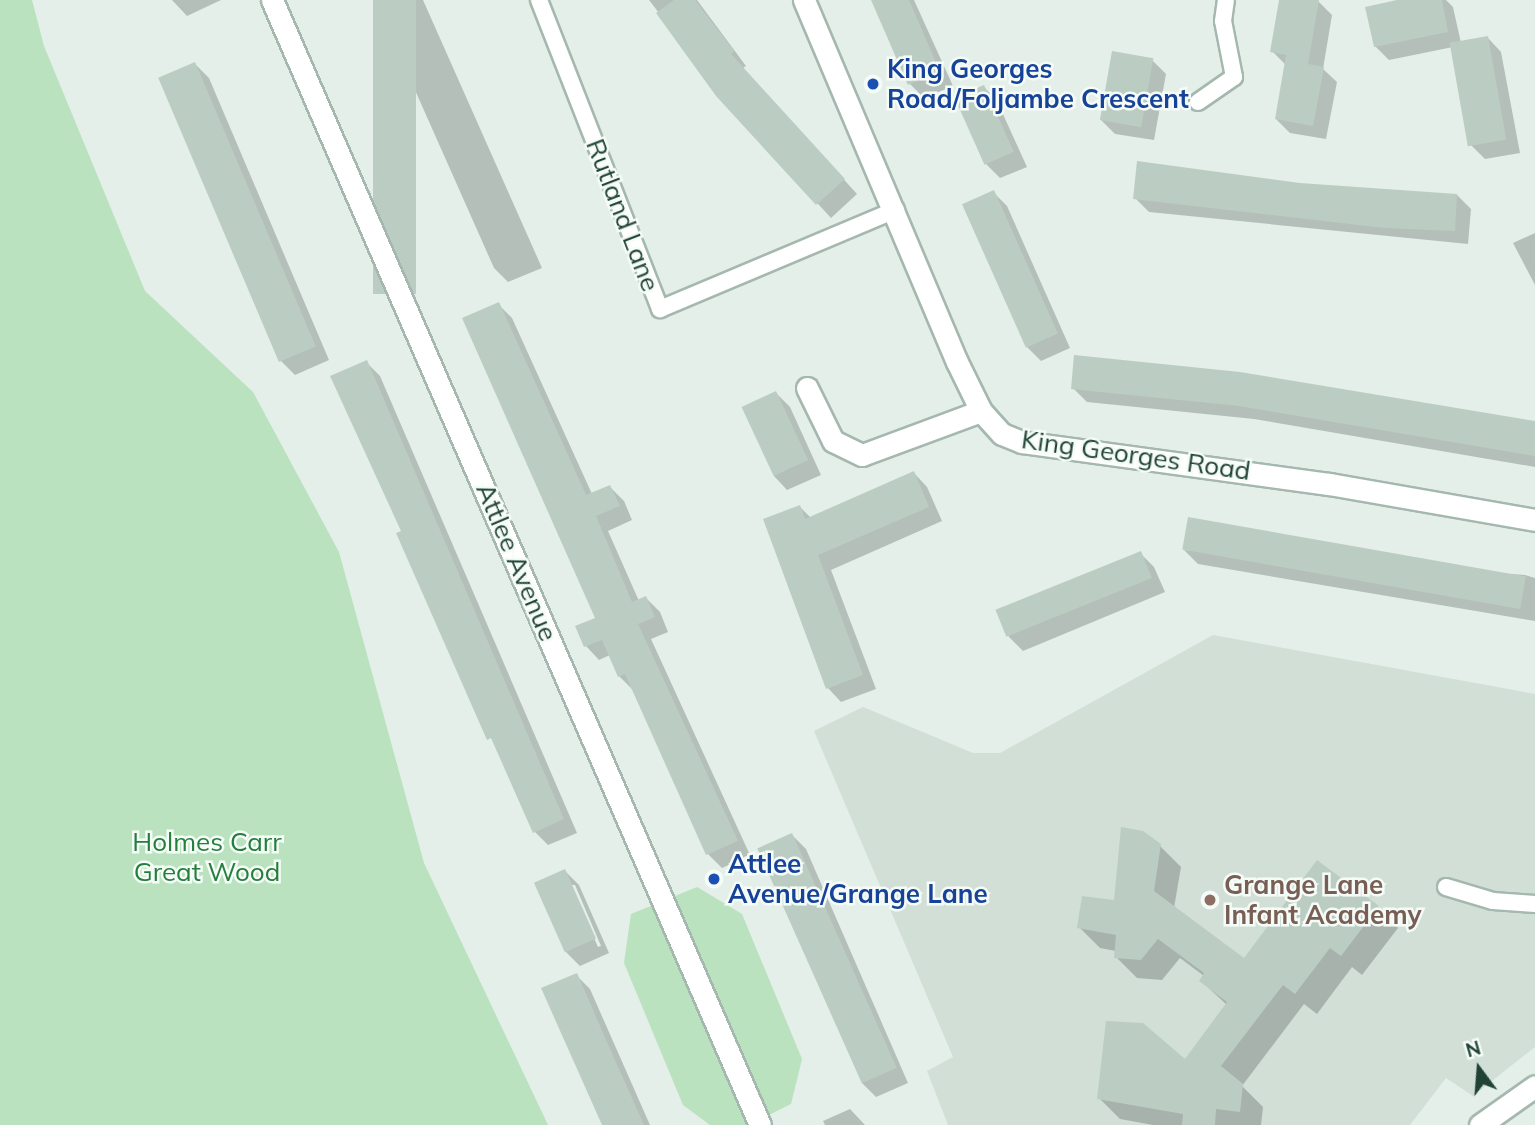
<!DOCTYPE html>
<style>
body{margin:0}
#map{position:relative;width:1535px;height:1125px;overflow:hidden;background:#e3efe8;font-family:Mulish,sans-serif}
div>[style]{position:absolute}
.built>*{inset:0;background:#d1dfd7}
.green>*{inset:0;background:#bae2bf}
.shadow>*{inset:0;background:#0003}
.building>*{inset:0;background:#bbcdc3;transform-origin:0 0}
.roads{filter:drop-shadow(2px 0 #a5b8af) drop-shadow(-2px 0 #a5b8af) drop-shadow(0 2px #a5b8af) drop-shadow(0 -2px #a5b8af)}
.service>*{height:16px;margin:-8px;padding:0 8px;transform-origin:8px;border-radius:8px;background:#fff}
.minor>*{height:21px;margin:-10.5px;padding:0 10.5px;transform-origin:10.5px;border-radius:10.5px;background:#fff}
.dots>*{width:19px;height:19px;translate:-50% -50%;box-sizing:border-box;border:4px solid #f5fbf7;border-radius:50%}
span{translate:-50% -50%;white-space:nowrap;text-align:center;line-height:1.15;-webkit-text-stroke:5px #f5fbf7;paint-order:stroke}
.transit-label{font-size:26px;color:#164399;font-weight:700}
.left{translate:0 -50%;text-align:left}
.street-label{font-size:26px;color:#204335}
.park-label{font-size:26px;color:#257f3c}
.education-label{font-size:26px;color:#785e54;font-weight:700}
.north{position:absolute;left:1444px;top:1034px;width:70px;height:70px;-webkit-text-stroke:5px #f5fbf7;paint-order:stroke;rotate:344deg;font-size:19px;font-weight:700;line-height:28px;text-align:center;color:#204335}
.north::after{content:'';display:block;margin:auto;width:24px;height:32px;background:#204335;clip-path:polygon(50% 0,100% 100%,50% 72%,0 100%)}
</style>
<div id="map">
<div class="built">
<div style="clip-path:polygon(1213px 635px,1535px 694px,1535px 1047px,1473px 1096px,1446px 1078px,1410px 1125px,948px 1125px,927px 1071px,953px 1057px,814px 731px,863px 707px,973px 753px,1000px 753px)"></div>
</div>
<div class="green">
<div style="clip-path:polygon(0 0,32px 0,44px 46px,145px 291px,253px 392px,339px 552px,424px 863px,548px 1125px,0 1125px)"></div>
<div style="clip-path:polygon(697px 887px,742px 914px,802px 1059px,791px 1104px,749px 1125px,710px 1125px,683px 1105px,624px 963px,631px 914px)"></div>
</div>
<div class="shadow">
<div style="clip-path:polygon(172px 0,221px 0,187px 16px)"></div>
<div style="clip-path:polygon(375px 0,423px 0,542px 268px,508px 282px,494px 268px)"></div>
<div style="clip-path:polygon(649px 0,697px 0,746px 66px,743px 68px,857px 194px,831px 218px,742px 121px)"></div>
<div style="clip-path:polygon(873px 0,914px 0,953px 86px,924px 98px,910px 84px)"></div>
<div style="clip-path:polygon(1281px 0,1318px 1px,1332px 15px,1323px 69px,1337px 82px,1326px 139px,1290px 133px,1276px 119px,1286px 65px,1272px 51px)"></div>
<div style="clip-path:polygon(1405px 0,1446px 0,1453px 7px,1461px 43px,1488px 38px,1501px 52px,1520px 153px,1485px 159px,1471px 145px,1453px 47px,1389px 60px,1375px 46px)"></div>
<div style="clip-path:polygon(1152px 60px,1166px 74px,1154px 140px,1115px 134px,1101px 120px)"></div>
<div style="clip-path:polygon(195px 64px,209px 78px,329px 360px,295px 375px,281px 361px)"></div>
<div style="clip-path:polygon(984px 87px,997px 101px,1027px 167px,1000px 178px,986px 164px)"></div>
<div style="clip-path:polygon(1300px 185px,1457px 195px,1471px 209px,1468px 244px,1149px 212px,1135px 198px)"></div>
<div style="clip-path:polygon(993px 192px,1007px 206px,1070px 348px,1041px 361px,1027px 347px)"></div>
<div style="clip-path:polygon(1535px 233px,1535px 285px,1513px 243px)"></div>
<div style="clip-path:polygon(498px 304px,512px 318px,592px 494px,610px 487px,624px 501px,632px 520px,608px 531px,639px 601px,646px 598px,660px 612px,668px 632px,651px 639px,750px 855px,722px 868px,708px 854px,633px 690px,619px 676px,610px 655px,599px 660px,586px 646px,597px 619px)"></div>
<div style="clip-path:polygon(366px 362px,380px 376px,577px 833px,548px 845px,535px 832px,403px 532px)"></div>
<div style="clip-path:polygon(1073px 388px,1535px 423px,1535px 467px,1254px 419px,1087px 402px)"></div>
<div style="clip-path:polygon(776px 393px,790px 407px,821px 475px,787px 490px,774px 476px)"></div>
<div style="clip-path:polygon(914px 473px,927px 487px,942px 521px,831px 570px,876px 689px,841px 702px,828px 688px,800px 507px,811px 518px)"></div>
<div style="clip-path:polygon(1184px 550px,1525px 575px,1535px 578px,1535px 621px,1198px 564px)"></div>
<div style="clip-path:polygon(1140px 553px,1154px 567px,1165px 592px,1023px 651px,1009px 637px,998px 613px)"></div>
<div style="clip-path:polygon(792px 835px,806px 849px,908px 1083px,876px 1097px,862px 1083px)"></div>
<div style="clip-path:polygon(1160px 846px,1181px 867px,1174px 908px,1244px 960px,1377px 907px,1398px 928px,1362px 975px,1352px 967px,1317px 1014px,1304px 1004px,1242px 1086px,1263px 1107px,1261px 1125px,1153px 1125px,1120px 1119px,1099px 1098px,1185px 1061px,1227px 1005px,1201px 981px,1204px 976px,1180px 958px,1162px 980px,1137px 978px,1116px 957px,1116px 951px,1100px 948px,1079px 927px,1115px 901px)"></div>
<div style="clip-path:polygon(evenodd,565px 871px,579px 885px,609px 953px,580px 966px,566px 952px,565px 871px,571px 885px,575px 885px,601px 946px,598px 947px,571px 885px)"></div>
<div style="clip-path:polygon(576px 975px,590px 989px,650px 1125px,604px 1125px)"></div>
<div style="clip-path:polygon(850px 1109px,865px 1125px,825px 1125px,823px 1121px)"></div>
</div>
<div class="building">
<div style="left:373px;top:0;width:43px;height:294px"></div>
<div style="clip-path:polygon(674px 0,695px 0,734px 51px,731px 54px,845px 179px,816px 205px,716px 96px,656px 13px)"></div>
<div style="clip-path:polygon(871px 0,909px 0,940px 72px,908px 85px)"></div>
<div style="clip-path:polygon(1279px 0,1319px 0,1308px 64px,1324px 67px,1313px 126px,1275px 119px,1286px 55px,1270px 52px)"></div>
<div style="clip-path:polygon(1397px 0,1442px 0,1448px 32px,1374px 47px,1365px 7px)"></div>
<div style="left:1488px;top:36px;width:105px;height:39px;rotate:80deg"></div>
<div style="left:1112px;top:51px;width:42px;height:70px;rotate:10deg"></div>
<div style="left:195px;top:62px;width:309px;height:40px;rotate:67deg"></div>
<div style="left:984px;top:85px;width:73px;height:32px;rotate:66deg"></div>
<div style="clip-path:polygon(1137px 161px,1300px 183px,1457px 194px,1455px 231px,1385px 228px,1133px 199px)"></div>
<div style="left:994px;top:190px;width:157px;height:35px;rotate:66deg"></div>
<div style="clip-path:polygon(499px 302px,586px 495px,610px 485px,620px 506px,596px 516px,632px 602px,646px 596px,655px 617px,638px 624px,738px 841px,706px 855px,625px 674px,618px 677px,602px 640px,584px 647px,575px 626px,595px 618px,462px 318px)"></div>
<div style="clip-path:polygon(1074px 355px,1240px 372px,1535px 421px,1535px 456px,1239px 406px,1071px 389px)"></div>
<div style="clip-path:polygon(367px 360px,564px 819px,533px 833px,491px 738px,487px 740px,396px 533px,401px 531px,330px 376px)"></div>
<div style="left:776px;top:391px;width:76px;height:38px;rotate:65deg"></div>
<div style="clip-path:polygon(914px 471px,929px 507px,818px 555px,863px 675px,826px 689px,763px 519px,800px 505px,805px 519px)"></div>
<div style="left:1188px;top:517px;width:343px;height:33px;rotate:10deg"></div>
<div style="left:1141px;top:551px;width:29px;height:157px;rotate:68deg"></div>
<div style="clip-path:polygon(1121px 827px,1143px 831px,1161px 844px,1154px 891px,1244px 958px,1317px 860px,1379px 906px,1341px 956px,1330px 948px,1295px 994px,1283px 985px,1221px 1066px,1243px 1084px,1240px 1112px,1216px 1109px,1215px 1125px,1182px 1125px,1183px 1114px,1097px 1099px,1106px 1021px,1143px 1023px,1185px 1059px,1227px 1002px,1199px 981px,1204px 973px,1158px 939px,1141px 960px,1114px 958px,1116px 935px,1077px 928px,1082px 896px,1114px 900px)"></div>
<div style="left:792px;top:833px;width:257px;height:38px;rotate:66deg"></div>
<div style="left:565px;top:869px;width:76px;height:34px;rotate:66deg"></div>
<div style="clip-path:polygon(577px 973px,606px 1040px,644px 1125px,602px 1125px,541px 988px)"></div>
</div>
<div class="roads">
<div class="service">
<div style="left:539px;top:0;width:332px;rotate:68.6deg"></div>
<div style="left:660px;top:309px;width:256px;rotate:-22.8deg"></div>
<div style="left:1198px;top:102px;width:44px;rotate:-34.8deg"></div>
<div style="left:1234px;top:77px;width:57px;rotate:-101.1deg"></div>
<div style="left:1223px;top:21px;width:21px;rotate:-82deg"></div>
<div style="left:1446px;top:887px;width:49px;rotate:16.6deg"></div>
<div style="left:1493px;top:901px;width:42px;rotate:4.1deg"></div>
</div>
<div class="minor">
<div style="left:272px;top:0;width:1226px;rotate:66.55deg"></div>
<div style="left:804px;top:0;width:393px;rotate:67.1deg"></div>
<div style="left:957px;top:362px;width:55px;rotate:63.9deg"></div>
<div style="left:981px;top:411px;width:31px;rotate:48deg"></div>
<div style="left:1002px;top:434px;width:22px;rotate:22deg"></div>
<div style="left:1022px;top:442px;width:310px;rotate:7.8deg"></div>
<div style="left:1329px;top:484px;width:209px;rotate:9.9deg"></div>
<div style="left:807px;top:388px;width:59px;rotate:63.9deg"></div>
<div style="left:833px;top:441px;width:32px;rotate:26deg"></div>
<div style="left:862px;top:455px;width:127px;rotate:-20.3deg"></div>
<div style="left:1480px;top:1125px;width:67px;rotate:-35.3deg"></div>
</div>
</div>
<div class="dots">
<div style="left:873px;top:84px;background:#1a4fb4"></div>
<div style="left:714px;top:879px;background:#1a4fb4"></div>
<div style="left:1210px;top:900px;background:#8d6e63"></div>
</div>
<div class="transit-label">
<span class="left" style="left:887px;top:84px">King Georges<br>Road/Foljambe Crescent</span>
<span class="left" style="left:728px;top:879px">Attlee<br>Avenue/Grange Lane</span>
</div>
<div class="street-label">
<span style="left:623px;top:215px;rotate:69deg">Rutland Lane</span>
<span style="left:1136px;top:455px;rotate:8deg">King Georges Road</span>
<span style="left:517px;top:562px;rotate:67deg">Attlee Avenue</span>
</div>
<div class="park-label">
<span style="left:207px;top:857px">Holmes Carr<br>Great Wood</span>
</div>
<div class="education-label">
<span class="left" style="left:1224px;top:900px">Grange Lane<br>Infant Academy</span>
</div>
<div class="north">N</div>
</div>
